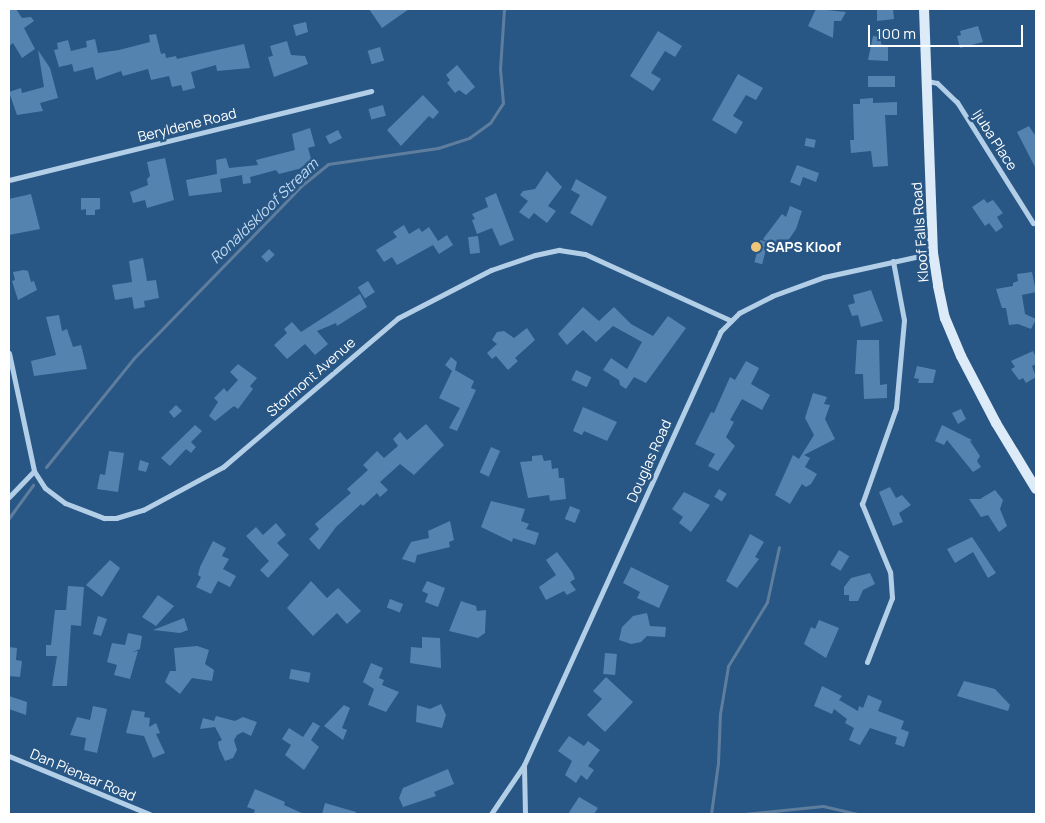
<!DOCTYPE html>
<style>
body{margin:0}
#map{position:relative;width:1045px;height:823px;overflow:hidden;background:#285785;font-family:Manrope,sans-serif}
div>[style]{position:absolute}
.stream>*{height:3px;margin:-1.5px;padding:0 1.5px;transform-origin:1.5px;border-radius:1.5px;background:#5f7e9e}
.building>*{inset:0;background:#5583af;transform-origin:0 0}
.street>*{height:5px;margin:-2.5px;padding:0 2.5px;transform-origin:2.5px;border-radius:2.5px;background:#b3cee7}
.secondary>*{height:10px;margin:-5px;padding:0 5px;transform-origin:5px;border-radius:5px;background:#ddeaf7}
.dots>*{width:14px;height:14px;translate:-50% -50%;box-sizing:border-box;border:2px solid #285785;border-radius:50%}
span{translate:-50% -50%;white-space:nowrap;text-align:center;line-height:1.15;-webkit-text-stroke:5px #285785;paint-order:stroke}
.street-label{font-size:14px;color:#fff}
.poi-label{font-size:14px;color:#fff;font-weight:700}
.left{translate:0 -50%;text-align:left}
.water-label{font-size:15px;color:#bfd8ef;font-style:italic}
.frame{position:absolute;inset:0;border:10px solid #fff;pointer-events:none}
.scale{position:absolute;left:868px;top:25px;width:155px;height:22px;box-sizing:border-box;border:2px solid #fff;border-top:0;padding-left:6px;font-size:15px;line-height:18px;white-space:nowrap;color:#fff;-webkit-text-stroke:4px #285785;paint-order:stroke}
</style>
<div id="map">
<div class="stream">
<div style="left:46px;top:467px;width:139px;rotate:-51.1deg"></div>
<div style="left:133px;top:359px;width:241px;rotate:-45.8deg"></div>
<div style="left:301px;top:186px;width:35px;rotate:-39deg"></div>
<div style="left:328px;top:164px;width:111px;rotate:-8.3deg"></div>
<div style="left:438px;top:148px;width:33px;rotate:-18deg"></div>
<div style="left:469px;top:138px;width:26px;rotate:-36deg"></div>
<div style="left:490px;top:123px;width:24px;rotate:-57deg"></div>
<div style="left:503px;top:103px;width:34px;rotate:-95deg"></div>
<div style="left:500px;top:69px;width:60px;rotate:-86.2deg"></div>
<div style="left:9px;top:518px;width:41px;rotate:-54deg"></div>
<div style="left:711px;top:814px;width:51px;rotate:-82.2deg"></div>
<div style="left:718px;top:763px;width:49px;rotate:-87.7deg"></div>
<div style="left:720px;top:714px;width:49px;rotate:-80.5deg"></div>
<div style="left:728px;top:666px;width:75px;rotate:-58.6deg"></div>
<div style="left:767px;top:602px;width:56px;rotate:-77.7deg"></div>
<div style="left:744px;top:814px;width:79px;rotate:-5.8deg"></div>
<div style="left:823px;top:806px;width:36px;rotate:13deg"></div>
</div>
<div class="building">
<div style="clip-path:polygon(9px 9px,16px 9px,22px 18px,31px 17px,34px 21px,24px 28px,35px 49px,22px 58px,13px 43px,9px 46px)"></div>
<div style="clip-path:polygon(369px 9px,409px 9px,382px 28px)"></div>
<div style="clip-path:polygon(816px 9px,846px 12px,841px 21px,834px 21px,833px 38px,808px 26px)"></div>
<div style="clip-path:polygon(877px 9px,893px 9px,894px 19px,877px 21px)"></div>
<div style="clip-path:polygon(306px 22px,308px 32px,296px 36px,293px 25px)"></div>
<div style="clip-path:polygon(978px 26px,983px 42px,960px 48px,957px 36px,961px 35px,960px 31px)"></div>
<div style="clip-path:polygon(658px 31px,682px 46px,675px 57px,665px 51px,651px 73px,661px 79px,653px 91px,630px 76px)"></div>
<div style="clip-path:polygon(156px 34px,161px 54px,165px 53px,166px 58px,176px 56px,177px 59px,244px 44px,250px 68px,217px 71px,216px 65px,191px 72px,195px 88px,183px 91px,181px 85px,172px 87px,169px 76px,151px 80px,148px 69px,123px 76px,121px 71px,96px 80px,93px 67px,74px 72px,72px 64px,59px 67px,54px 50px,58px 49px,57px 43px,68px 40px,71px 51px,87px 47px,86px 41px,95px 39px,98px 53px,119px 50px,150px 42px,149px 35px)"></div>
<div style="clip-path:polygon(873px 36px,881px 37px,881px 44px,888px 47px,888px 61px,868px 60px)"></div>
<div style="clip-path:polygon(287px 41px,291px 55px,305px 56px,308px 64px,274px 77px,268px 57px,273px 56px,270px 46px)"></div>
<div style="left:380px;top:47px;width:14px;height:13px;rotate:73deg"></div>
<div style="clip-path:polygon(38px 50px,50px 68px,58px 98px,40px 103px,43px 111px,17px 115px,9px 92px,21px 88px,22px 93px,44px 87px)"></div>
<div style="clip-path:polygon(457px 65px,475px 87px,466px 95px,459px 90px,455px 93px,447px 83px,450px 80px,446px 75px)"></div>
<div style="clip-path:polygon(738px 74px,763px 88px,756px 100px,746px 95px,733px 116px,743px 122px,736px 134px,712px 120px)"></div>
<div style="left:895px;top:76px;width:11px;height:27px;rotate:90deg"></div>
<div style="clip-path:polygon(423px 95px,439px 112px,433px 119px,429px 116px,401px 146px,387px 130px)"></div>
<div style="clip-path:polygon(873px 98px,873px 103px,897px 102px,897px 115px,885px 115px,888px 166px,873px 167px,871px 151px,851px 153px,850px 140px,854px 140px,853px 104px,860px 104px,860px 99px)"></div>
<div style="left:383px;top:105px;width:11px;height:15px;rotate:75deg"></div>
<div style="clip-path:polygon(1029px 126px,1034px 134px,1036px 133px,1036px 169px,1017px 132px)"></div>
<div style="clip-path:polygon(310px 128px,315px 146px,308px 148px,312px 162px,305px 164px,306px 167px,279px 174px,276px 170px,250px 177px,251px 183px,243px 184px,242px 175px,220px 179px,222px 192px,189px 196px,186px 180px,217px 174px,216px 160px,226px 158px,229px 168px,258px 165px,256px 160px,295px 150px,292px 134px)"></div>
<div style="left:338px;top:130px;width:9px;height:14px;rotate:63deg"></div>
<div style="left:806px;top:138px;width:10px;height:8px;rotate:11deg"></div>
<div style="clip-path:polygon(165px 158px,174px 200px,147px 208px,145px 200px,133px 203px,130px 192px,148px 185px,147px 179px,150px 176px,147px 162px)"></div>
<div style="clip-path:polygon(797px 165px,819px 173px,816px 182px,803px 177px,800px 186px,790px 182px)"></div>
<div style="clip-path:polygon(547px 171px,562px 187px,548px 206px,556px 211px,547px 223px,534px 213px,529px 219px,519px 212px,528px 201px,520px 195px,523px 191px,535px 189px)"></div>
<div style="clip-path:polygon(576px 179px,607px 197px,592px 226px,570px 213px,580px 195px,571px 190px)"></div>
<div style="clip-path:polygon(496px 193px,514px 240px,500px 246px,492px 228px,477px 234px,472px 220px,475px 219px,472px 214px,488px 207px,485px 198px)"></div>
<div style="clip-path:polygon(31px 194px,40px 229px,9px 235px,9px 199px)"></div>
<div style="clip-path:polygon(81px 198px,100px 198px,100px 209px,95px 210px,95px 215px,86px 215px,86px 209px,81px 210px)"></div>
<div style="clip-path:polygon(984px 199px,987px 203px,993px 200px,1003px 213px,997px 217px,1003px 227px,996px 232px,989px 223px,985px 226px,972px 207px)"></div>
<div style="clip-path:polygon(790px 206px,802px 211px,796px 229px,781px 251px,763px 239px,782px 214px,786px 217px)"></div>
<div style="clip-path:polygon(404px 225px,409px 234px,419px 228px,422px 232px,429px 227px,438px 241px,447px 235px,453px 245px,439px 254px,433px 245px,397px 265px,392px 257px,384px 262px,376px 250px,397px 237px,393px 232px)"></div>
<div style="left:478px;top:236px;width:17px;height:10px;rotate:83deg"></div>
<div style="left:760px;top:240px;width:8px;height:23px;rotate:14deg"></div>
<div style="left:269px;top:249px;width:8px;height:11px;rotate:45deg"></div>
<div style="clip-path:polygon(143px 258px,147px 281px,156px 280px,159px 298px,144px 301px,145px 307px,134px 309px,132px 297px,115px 300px,112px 285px,132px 282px,129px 261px)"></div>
<div style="clip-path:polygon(24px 270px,28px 271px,31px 282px,34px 281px,37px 290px,18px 300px,12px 281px,15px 280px,13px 272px)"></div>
<div style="clip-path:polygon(1032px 272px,1036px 292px,1022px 295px,1025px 314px,1036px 319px,1031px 329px,1018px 324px,1009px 325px,1006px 308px,1002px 308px,996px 289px,1013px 286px,1013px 283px,1018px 281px,1017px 274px)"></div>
<div style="left:368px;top:281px;width:13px;height:12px;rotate:58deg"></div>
<div style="clip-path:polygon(871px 290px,883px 321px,861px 327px,858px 315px,852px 316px,848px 305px,855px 303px,853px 295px)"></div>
<div style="clip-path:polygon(360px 294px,367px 307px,337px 326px,336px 323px,317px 331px,328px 344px,315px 355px,305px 344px,287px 359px,274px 345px,287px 333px,284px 329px,292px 322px,301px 332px)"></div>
<div style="clip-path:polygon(583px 307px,599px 321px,614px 307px,631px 324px,653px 336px,668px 316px,686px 328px,646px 383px,634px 377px,626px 389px,620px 385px,619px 380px,603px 370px,611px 358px,627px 369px,642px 342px,613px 326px,596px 342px,583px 330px,567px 345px,558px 334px)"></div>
<div style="clip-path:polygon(59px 315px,62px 331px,67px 329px,73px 347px,81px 345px,87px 369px,34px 376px,31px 361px,56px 355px,46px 317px)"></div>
<div style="clip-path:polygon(527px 328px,535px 340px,515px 358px,518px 361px,508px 370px,496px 356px,492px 359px,487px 353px,497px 344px,492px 340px,497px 332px,504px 331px,514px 338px)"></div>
<div style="clip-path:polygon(857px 340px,879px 340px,880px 385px,887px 384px,887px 398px,864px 399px,863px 374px,855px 374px)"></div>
<div style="clip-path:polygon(1033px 351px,1036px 357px,1036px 364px,1032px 366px,1036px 377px,1026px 383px,1023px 378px,1019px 380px,1011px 369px,1015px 367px,1011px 361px)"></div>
<div style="clip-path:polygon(451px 357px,457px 362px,455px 370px,474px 381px,471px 388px,476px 390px,457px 431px,449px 428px,460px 408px,439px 398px,452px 371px,445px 365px)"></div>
<div style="clip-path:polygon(746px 361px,759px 368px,751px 384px,770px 395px,762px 410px,742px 399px,730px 420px,734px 422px,726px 437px,735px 446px,718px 471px,708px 466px,715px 454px,695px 444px,711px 412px,714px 413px,730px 377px,735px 380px)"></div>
<div style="clip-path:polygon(238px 364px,257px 378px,250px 386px,253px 389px,238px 409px,234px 406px,215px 421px,209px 416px,218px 402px,214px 398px,224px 388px,227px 392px,238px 380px,230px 372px)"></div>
<div style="clip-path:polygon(917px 366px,936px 370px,933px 383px,918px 383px,919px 379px,914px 378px)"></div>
<div style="left:576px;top:370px;width:17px;height:11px;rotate:25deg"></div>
<div style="clip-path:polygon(813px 393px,827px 397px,824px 404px,830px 405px,825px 419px,835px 439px,804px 455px,810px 458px,805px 467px,817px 474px,811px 484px,806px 487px,802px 484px,790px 504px,775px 495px,793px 455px,799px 459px,814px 435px,805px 418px)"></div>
<div style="clip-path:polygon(176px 405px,182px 411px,174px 418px,169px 412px)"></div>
<div style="clip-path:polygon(583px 407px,617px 422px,607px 441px,584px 431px,582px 435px,573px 431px)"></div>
<div style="clip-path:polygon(961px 409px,966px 419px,958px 424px,952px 413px)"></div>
<div style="clip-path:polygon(426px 424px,444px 445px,414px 475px,400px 464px,380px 482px,388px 490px,380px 497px,377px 493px,363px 506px,361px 504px,336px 527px,319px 550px,309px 539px,319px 529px,315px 524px,351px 493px,347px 489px,368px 470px,363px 465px,377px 451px,384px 458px,398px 446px,393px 439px,400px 432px,407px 440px)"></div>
<div style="clip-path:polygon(195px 425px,202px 431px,191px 442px,196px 447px,191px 453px,186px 449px,170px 466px,161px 458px)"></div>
<div style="clip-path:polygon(942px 425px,972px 440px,970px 441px,980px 456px,977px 461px,981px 467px,973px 472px,947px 440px,944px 445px,935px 441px)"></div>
<div style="left:491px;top:447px;width:10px;height:28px;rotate:24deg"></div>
<div style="clip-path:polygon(109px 451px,124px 453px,118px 492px,97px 489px,100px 474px,105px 475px)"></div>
<div style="clip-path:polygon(542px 455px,544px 461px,551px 460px,552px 469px,558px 468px,559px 478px,564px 478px,566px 499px,550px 501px,549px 495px,528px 498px,520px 462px,532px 461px,532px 456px)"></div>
<div style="clip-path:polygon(140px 460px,149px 463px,146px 472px,138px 470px)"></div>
<div style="clip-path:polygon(890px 487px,896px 498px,902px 495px,911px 505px,899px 513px,903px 522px,893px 526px,879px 492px)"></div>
<div style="left:719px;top:489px;width:9px;height:9px;rotate:32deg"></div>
<div style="clip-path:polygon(995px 490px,1003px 500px,1000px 509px,1007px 526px,999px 532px,988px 515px,981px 517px,969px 499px,980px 499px)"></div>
<div style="clip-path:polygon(684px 492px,710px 505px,691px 532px,679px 523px,683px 517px,672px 509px)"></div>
<div style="clip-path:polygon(491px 501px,525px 509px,521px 521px,529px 524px,526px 529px,539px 533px,535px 545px,513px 538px,512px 542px,481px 527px)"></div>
<div style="left:570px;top:506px;width:11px;height:14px;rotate:22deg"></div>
<div style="clip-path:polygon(450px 521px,454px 540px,449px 542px,450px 547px,417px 555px,415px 563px,402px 559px,411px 542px,429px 538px,428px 531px)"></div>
<div style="clip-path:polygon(276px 523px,286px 535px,277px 543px,289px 555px,268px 578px,260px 570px,269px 561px,246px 536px,256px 527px,263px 535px)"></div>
<div style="clip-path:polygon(750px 534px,764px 542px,755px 557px,759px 559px,737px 588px,726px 581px)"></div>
<div style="clip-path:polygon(972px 537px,996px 573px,988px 578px,973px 552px,955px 563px,947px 549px)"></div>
<div style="clip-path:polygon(213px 541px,226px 548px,222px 556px,229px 559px,223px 569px,236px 576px,230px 587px,218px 581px,211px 594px,196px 587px,201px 577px,198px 575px,200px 567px)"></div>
<div style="left:839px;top:550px;width:12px;height:17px;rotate:31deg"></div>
<div style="clip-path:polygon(557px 552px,572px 572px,575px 579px,570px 582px,576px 590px,567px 595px,564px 591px,546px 600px,539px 587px,556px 575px,546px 560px)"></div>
<div style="clip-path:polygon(110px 560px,120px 568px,102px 597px,86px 585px)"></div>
<div style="clip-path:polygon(631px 567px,669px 586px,659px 608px,637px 598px,640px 592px,623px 583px)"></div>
<div style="clip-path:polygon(870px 573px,875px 584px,863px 590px,858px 601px,849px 601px,849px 595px,844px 595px,844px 587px,851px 578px)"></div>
<div style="clip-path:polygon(311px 581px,327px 598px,338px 588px,361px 611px,347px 624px,337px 613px,313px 636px,287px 608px)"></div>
<div style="clip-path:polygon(427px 581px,445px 588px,438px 607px,425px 602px,428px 594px,422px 591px)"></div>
<div style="clip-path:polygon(68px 586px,84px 587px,81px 626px,71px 625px,67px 686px,52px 686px,57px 656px,46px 656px,46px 645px,51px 645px,55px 610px,66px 610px)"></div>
<div style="clip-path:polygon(158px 595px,174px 606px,156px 626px,142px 617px)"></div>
<div style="left:390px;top:599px;width:14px;height:9px;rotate:21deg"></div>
<div style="clip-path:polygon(461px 601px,476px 606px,477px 611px,486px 610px,485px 633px,478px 638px,449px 631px)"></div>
<div style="clip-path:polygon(647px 613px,650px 626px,666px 627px,665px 637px,647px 636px,641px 642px,631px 644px,619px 640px,622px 627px,633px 616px)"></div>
<div style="clip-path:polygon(98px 616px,107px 619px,101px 636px,93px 634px)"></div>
<div style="clip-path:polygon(184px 618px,188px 630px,180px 633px,153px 630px)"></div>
<div style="clip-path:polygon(819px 620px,839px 628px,826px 658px,804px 644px,811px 627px,815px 629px)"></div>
<div style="clip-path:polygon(128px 633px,142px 636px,140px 649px,132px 652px,138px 651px,130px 679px,114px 675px,117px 665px,107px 662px,112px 643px,125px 645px)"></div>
<div style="clip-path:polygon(422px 637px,440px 638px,441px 668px,410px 663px,411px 647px,422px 648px)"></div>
<div style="clip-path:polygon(197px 646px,209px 650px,205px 664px,214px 670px,212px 681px,192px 678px,180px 694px,165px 682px,170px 671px,176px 671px,174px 648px)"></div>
<div style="clip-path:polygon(9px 647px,17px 648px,16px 660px,22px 661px,20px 677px,9px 676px)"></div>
<div style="left:605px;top:653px;width:12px;height:21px;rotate:5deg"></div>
<div style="clip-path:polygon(371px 663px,383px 668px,379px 678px,384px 680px,382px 685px,399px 692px,386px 712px,368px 705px,374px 689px,363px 682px)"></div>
<div style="left:291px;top:669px;width:20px;height:10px;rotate:11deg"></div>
<div style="clip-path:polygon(606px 677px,633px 702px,605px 732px,587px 715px,602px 699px,593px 691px)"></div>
<div style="clip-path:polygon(964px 681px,995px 689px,1010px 705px,1008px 711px,957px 696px)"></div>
<div style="clip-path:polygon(822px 686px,842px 696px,839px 700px,858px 711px,859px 706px,863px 708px,868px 695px,882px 701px,878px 711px,904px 721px,901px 729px,909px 732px,904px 747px,895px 744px,897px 737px,870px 728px,860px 745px,849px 740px,854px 728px,845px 723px,847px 719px,834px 709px,832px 714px,814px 706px)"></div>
<div style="clip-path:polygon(9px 696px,27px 702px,26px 715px,9px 709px)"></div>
<div style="clip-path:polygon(441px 704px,446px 715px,442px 728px,416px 722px,417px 705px,430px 709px)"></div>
<div style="clip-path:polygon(344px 705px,350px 708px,342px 728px,347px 730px,343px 740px,324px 726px)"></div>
<div style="clip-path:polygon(93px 706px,107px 709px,97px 753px,84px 750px,86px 738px,70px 735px,77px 717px,90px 720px)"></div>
<div style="clip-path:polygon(132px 710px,145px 712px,144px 717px,150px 718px,149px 727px,156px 723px,160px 733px,156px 734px,165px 753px,153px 758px,144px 736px,126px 733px)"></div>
<div style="clip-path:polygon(216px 716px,235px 721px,243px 717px,257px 722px,251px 736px,243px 732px,237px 735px,234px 740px,237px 750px,233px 758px,225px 761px,219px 748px,218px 742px,222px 740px,215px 727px,200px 729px,203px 718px,214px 721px)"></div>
<div style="clip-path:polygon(313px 722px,320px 726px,311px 740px,319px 747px,304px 770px,285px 755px,291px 745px,282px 739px,289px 728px,303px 737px)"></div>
<div style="clip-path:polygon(569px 736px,584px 746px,588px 741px,600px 750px,588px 766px,594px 770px,587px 780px,581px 775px,576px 783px,565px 775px,572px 761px,558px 751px)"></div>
<div style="clip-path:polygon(448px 769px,454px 784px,434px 792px,436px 796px,403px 807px,399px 798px,403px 788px)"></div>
<div style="clip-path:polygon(255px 789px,285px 802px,284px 805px,304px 814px,253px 814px,255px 810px,247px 807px)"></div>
<div style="clip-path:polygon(579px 797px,598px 808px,594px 814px,568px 814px)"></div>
<div style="clip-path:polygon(325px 803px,356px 812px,356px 814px,322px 814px)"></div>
</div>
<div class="street">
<div style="left:927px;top:81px;width:10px;rotate:11deg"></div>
<div style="left:937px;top:83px;width:28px;rotate:44deg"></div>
<div style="left:957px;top:102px;width:143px;rotate:57.9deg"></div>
<div style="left:9px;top:180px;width:373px;rotate:-13.8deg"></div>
<div style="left:9px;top:353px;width:121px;rotate:78deg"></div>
<div style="left:34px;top:471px;width:20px;rotate:57deg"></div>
<div style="left:45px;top:488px;width:25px;rotate:37deg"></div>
<div style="left:65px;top:503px;width:42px;rotate:21deg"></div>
<div style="left:104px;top:518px;width:12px"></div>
<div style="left:116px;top:518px;width:28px;rotate:-17deg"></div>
<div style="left:143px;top:510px;width:91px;rotate:-28.3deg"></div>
<div style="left:223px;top:467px;width:230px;rotate:-40.4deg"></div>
<div style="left:398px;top:318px;width:105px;rotate:-27.3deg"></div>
<div style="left:491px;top:270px;width:46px;rotate:-18.8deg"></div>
<div style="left:535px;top:255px;width:25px;rotate:-12deg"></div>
<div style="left:559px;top:250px;width:26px;rotate:9deg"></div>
<div style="left:585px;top:254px;width:159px;rotate:24.5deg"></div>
<div style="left:9px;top:497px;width:36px;rotate:-46deg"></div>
<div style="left:867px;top:662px;width:69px;rotate:-68.7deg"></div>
<div style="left:892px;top:598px;width:26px;rotate:-94deg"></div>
<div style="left:890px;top:572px;width:74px;rotate:-112.4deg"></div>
<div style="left:862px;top:504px;width:102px;rotate:-70.5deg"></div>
<div style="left:896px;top:408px;width:88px;rotate:-84.8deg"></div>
<div style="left:904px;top:320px;width:60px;rotate:-100.6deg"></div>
<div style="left:9px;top:756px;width:152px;rotate:22.5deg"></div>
<div style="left:491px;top:814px;width:59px;rotate:-56deg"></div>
<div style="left:525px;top:814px;width:49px;rotate:-91.2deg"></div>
<div style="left:524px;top:765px;width:475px;rotate:-65.6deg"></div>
<div style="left:720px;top:332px;width:27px;rotate:-45deg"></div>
<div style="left:739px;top:313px;width:37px;rotate:-27deg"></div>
<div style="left:772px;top:296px;width:55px;rotate:-20.1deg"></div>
<div style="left:824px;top:277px;width:112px;rotate:-12.4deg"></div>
</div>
<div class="secondary">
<div style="left:924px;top:9px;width:244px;rotate:87.9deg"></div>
<div style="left:933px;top:253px;width:33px;rotate:81deg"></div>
<div style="left:938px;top:286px;width:33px;rotate:78deg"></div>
<div style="left:945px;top:318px;width:41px;rotate:67.2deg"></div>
<div style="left:961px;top:356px;width:76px;rotate:62.4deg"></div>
<div style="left:996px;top:423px;width:77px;rotate:58.8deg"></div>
</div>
<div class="dots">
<div style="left:756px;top:247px;background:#efc57a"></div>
</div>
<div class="street-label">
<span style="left:187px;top:125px;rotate:-14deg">Beryldene Road</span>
<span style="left:995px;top:140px;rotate:57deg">Ijuba Place</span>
<span style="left:920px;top:232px;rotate:-94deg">Kloof Falls Road</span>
<span style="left:311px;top:377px;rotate:-41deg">Stormont Avenue</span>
<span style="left:649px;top:461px;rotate:-66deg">Douglas Road</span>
<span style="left:83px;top:775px;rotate:23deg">Dan Pienaar Road</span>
</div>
<div class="poi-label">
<span class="left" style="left:766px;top:247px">SAPS Kloof</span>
</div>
<div class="water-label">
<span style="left:264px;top:211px;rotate:-44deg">Ronaldskloof Stream</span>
</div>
<div class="frame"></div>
<div class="scale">100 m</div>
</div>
